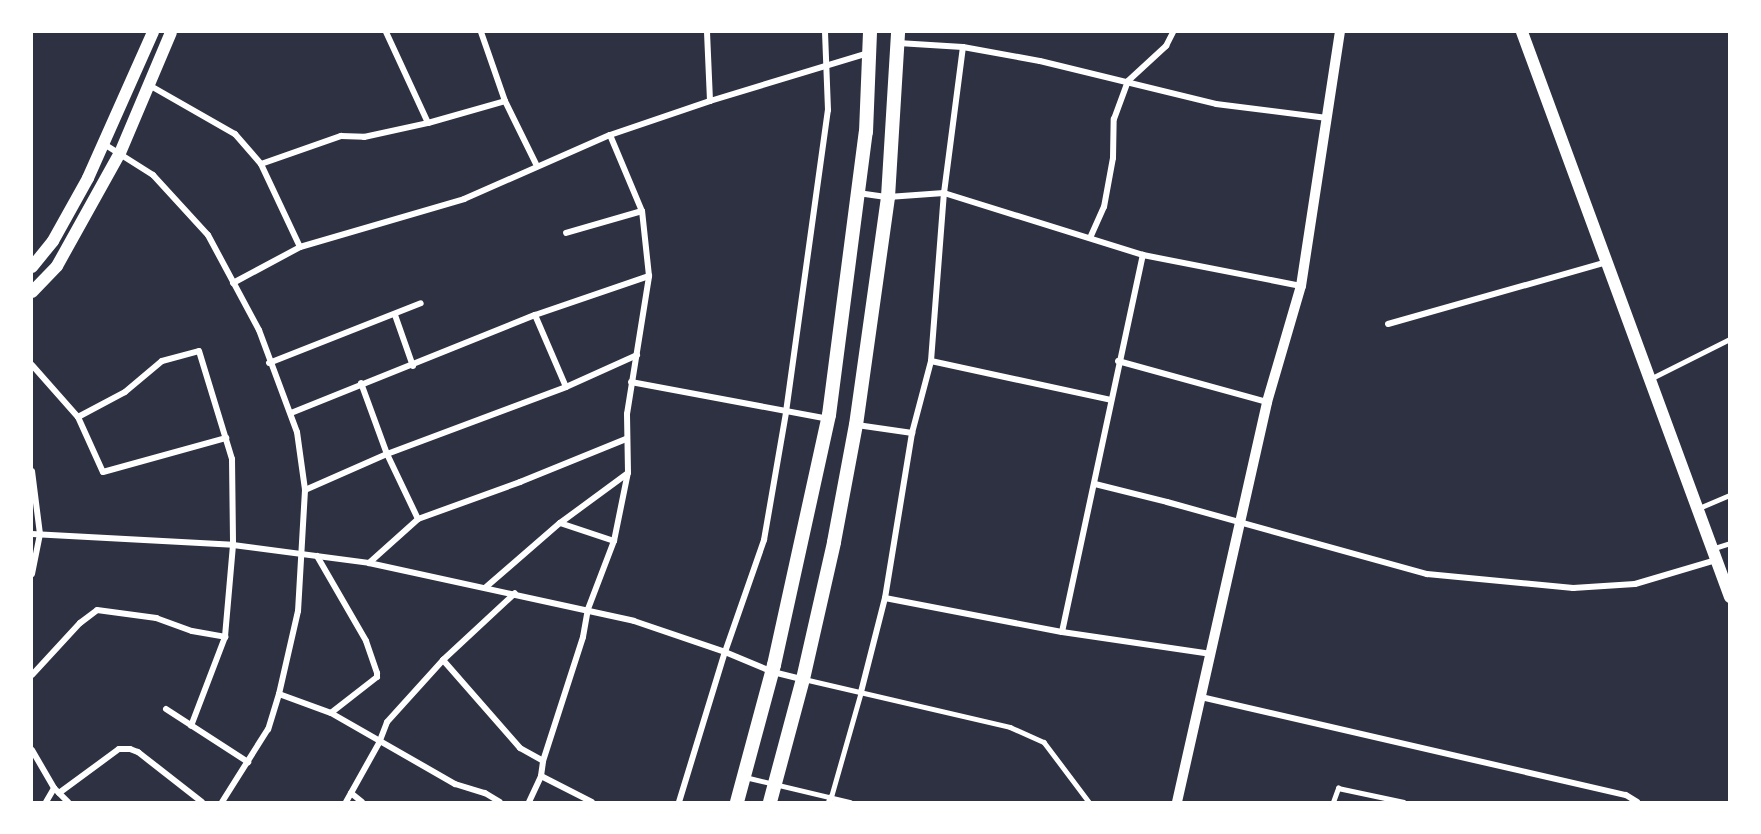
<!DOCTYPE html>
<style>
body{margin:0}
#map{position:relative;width:1761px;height:834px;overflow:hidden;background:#2d3142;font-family:Signika,sans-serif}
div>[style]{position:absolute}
.service>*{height:4.5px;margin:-2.25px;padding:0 2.25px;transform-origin:2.25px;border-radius:2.25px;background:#fff}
.minor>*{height:6px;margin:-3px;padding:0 3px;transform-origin:3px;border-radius:3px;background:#fff}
.tertiary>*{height:10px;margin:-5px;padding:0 5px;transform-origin:5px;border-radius:5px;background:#fff}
.secondary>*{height:12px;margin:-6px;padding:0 6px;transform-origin:6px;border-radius:6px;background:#fff}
.primary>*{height:14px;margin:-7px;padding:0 7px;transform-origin:7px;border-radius:7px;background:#fff}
span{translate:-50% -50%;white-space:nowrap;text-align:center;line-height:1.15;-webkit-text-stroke:6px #fff;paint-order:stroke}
.frame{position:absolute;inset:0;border:33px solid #fff;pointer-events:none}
</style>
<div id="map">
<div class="service">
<div style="left:1652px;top:378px;width:87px;rotate:-26.6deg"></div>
<div style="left:1699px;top:508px;width:34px;rotate:-23deg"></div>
<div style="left:1715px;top:548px;width:16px;rotate:-18deg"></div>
<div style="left:804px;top:679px;width:212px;rotate:13.1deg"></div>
<div style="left:1010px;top:727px;width:37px;rotate:24deg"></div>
<div style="left:1044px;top:742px;width:75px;rotate:53.1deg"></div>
<div style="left:745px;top:777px;width:108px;rotate:13.4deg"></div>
<div style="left:831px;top:797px;width:109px;rotate:-74.1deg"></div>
<div style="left:1333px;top:802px;width:15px;rotate:-70deg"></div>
<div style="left:1338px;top:788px;width:67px;rotate:12deg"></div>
</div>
<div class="minor">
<div style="left:386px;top:32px;width:100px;rotate:65.2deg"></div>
<div style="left:481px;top:32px;width:73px;rotate:70.8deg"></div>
<div style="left:505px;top:101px;width:72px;rotate:63.8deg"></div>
<div style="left:707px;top:32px;width:69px;rotate:87.5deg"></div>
<div style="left:898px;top:43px;width:65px;rotate:3.5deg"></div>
<div style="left:963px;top:47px;width:78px;rotate:10.3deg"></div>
<div style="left:1040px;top:61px;width:181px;rotate:13.7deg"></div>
<div style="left:1216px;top:104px;width:112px;rotate:7.2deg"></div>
<div style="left:149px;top:85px;width:99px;rotate:29.7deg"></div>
<div style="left:235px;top:134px;width:40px;rotate:49deg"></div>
<div style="left:610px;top:135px;width:82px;rotate:67.2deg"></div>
<div style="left:104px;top:144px;width:58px;rotate:32.3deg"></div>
<div style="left:153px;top:175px;width:81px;rotate:47.5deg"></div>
<div style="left:208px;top:235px;width:108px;rotate:61.8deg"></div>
<div style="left:259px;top:330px;width:109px;rotate:69.6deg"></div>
<div style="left:297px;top:432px;width:59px;rotate:82.1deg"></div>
<div style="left:305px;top:490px;width:121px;rotate:93.3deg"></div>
<div style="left:298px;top:611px;width:85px;rotate:102.9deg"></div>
<div style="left:279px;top:694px;width:37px;rotate:107deg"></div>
<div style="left:268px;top:729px;width:86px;rotate:122.2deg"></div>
<div style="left:858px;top:193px;width:30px;rotate:8deg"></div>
<div style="left:888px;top:197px;width:56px;rotate:-4.1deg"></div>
<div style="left:944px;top:193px;width:208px;rotate:17.3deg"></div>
<div style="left:1143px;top:255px;width:161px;rotate:11.1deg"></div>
<div style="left:1090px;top:238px;width:34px;rotate:-66deg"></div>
<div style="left:1104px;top:207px;width:50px;rotate:-79.6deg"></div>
<div style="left:1113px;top:158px;width:39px;rotate:-89deg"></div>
<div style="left:1114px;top:119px;width:40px;rotate:-69.8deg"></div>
<div style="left:1128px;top:81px;width:52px;rotate:-42.6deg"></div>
<div style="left:1166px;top:46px;width:16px;rotate:-63deg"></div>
<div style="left:300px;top:247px;width:92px;rotate:-115.2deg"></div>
<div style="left:261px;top:164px;width:85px;rotate:-19.3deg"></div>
<div style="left:341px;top:136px;width:23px;rotate:2deg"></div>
<div style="left:364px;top:137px;width:66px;rotate:-12.3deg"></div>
<div style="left:428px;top:123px;width:80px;rotate:-15.9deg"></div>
<div style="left:233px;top:283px;width:76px;rotate:-28.2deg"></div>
<div style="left:300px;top:247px;width:171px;rotate:-16.3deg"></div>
<div style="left:464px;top:199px;width:159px;rotate:-23.7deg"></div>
<div style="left:610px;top:135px;width:106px;rotate:-18.8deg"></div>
<div style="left:710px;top:101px;width:165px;rotate:-16.9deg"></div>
<div style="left:395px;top:315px;width:54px;rotate:70.6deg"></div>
<div style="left:535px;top:315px;width:78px;rotate:66.7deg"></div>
<div style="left:1388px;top:324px;width:228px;rotate:-15.8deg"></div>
<div style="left:931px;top:361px;width:184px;rotate:12.2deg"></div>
<div style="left:1118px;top:361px;width:155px;rotate:15.4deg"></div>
<div style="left:269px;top:363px;width:163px;rotate:-21.5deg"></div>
<div style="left:32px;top:365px;width:69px;rotate:48.5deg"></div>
<div style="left:78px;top:417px;width:60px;rotate:65.6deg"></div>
<div style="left:103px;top:472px;width:128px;rotate:-15.5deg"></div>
<div style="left:631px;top:382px;width:200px;rotate:10.6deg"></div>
<div style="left:361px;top:383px;width:76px;rotate:69.9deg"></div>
<div style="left:387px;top:454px;width:72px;rotate:64.5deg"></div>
<div style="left:291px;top:413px;width:263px;rotate:-21.9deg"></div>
<div style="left:535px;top:315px;width:120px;rotate:-18.9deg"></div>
<div style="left:78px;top:417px;width:53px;rotate:-28deg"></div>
<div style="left:125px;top:392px;width:48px;rotate:-40deg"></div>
<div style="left:162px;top:361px;width:38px;rotate:-15deg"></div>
<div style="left:199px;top:351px;width:113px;rotate:73deg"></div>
<div style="left:232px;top:459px;width:86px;rotate:89.3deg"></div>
<div style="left:233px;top:545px;width:92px;rotate:95deg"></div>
<div style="left:225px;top:637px;width:95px;rotate:110.9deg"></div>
<div style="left:857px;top:425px;width:56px;rotate:8.3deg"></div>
<div style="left:32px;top:471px;width:64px;rotate:82.8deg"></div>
<div style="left:40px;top:534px;width:41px;rotate:101.3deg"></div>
<div style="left:1095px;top:484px;width:74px;rotate:14deg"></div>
<div style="left:1167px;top:502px;width:270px;rotate:15.5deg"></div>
<div style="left:1427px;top:574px;width:147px;rotate:5.5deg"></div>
<div style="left:1573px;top:588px;width:62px;rotate:-3.7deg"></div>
<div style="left:1635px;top:584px;width:84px;rotate:-16.5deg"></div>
<div style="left:305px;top:490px;width:90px;rotate:-23.7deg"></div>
<div style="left:387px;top:454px;width:191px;rotate:-20.5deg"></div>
<div style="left:566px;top:387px;width:78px;rotate:-24.3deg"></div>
<div style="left:560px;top:523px;width:57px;rotate:18.4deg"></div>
<div style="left:32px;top:534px;width:201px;rotate:3.1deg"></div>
<div style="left:233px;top:545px;width:137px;rotate:7.5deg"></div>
<div style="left:369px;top:563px;width:271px;rotate:12.3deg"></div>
<div style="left:634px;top:621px;width:96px;rotate:18.8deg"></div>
<div style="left:725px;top:652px;width:52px;rotate:22.6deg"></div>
<div style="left:773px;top:672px;width:30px;rotate:14deg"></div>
<div style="left:317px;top:556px;width:98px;rotate:60deg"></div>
<div style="left:366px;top:641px;width:34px;rotate:71deg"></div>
<div style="left:377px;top:673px;width:4px;rotate:90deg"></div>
<div style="left:377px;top:677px;width:58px;rotate:142deg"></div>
<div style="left:369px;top:563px;width:66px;rotate:-41.9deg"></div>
<div style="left:418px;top:519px;width:109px;rotate:-19.9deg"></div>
<div style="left:520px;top:482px;width:114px;rotate:-22.1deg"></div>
<div style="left:486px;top:587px;width:98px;rotate:-40.9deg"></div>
<div style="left:560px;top:523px;width:84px;rotate:-36.3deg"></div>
<div style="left:885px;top:598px;width:180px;rotate:10.9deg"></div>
<div style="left:1062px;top:632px;width:151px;rotate:8.4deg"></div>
<div style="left:1062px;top:632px;width:386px;rotate:-77.9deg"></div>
<div style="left:443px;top:660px;width:117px;rotate:48.8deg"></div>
<div style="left:520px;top:748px;width:26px;rotate:29deg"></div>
<div style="left:32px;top:675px;width:71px;rotate:-47.3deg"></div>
<div style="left:80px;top:623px;width:21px;rotate:-37deg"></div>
<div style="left:97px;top:610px;width:60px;rotate:7.7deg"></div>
<div style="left:156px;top:618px;width:38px;rotate:20deg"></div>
<div style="left:192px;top:631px;width:34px;rotate:10deg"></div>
<div style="left:861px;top:692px;width:97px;rotate:-75.7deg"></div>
<div style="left:885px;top:598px;width:167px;rotate:-80.7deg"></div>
<div style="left:912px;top:433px;width:74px;rotate:-75.2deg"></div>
<div style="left:931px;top:361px;width:169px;rotate:-85.6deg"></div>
<div style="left:944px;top:193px;width:147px;rotate:-82.6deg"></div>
<div style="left:279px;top:694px;width:55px;rotate:20.1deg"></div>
<div style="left:331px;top:713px;width:143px;rotate:29.8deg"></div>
<div style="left:455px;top:784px;width:31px;rotate:17deg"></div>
<div style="left:485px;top:793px;width:17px;rotate:31deg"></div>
<div style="left:1201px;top:697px;width:436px;rotate:13deg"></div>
<div style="left:1626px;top:795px;width:13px;rotate:32deg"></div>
<div style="left:166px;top:709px;width:98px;rotate:32.9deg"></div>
<div style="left:32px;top:750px;width:44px;rotate:59.9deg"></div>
<div style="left:54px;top:788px;width:20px;rotate:45deg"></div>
<div style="left:541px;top:776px;width:57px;rotate:27deg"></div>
<div style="left:59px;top:793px;width:74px;rotate:-36.3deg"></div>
<div style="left:119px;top:749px;width:11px"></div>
<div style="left:130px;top:749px;width:9px;rotate:21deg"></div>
<div style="left:138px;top:752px;width:81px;rotate:38deg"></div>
<div style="left:351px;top:793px;width:14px;rotate:39deg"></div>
<div style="left:46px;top:802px;width:16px;rotate:-60deg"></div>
<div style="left:346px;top:802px;width:68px;rotate:-60.8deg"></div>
<div style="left:379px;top:743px;width:22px;rotate:-69deg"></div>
<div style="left:387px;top:722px;width:84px;rotate:-47.9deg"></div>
<div style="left:443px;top:660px;width:98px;rotate:-42.9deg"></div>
<div style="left:529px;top:802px;width:29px;rotate:-65deg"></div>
<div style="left:541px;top:776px;width:15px;rotate:-82deg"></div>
<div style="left:543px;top:761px;width:130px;rotate:-72.1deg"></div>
<div style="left:583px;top:637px;width:28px;rotate:-80deg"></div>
<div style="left:588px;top:609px;width:73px;rotate:-69.1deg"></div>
<div style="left:614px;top:541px;width:70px;rotate:-78.5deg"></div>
<div style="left:628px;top:472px;width:58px;rotate:-91deg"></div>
<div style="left:627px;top:414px;width:140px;rotate:-80.9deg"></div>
<div style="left:649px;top:276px;width:65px;rotate:-96.1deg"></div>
<div style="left:642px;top:211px;width:79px;rotate:163.9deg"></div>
<div style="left:679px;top:802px;width:157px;rotate:-73deg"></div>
<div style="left:725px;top:652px;width:119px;rotate:-70.8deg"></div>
<div style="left:764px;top:540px;width:130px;rotate:-80.2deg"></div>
<div style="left:786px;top:412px;width:305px;rotate:-82.1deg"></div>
<div style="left:828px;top:110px;width:78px;rotate:-92.2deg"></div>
<div style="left:829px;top:802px;width:5px;rotate:-68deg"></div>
</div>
<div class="tertiary">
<div style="left:1177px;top:802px;width:410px;rotate:-77.3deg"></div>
<div style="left:1267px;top:402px;width:121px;rotate:-73.7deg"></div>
<div style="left:1301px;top:286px;width:257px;rotate:-81.3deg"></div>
</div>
<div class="secondary">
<div style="left:1522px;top:32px;width:602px;rotate:69.79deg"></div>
<div style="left:32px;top:267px;width:33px;rotate:-51deg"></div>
<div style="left:53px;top:241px;width:72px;rotate:-60.9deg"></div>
<div style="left:88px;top:178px;width:160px;rotate:-66deg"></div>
<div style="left:32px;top:292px;width:36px;rotate:-46deg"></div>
<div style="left:57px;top:266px;width:129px;rotate:-60.9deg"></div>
<div style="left:120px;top:153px;width:131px;rotate:-67.1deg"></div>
</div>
<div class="primary">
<div style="left:737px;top:802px;width:142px;rotate:-74.9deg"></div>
<div style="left:774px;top:665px;width:256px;rotate:-77.6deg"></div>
<div style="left:829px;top:415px;width:285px;rotate:-82.6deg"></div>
<div style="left:866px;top:132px;width:100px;rotate:-87.7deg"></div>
<div style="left:770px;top:802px;width:127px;rotate:-75deg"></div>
<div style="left:803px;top:679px;width:140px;rotate:-77.2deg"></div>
<div style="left:834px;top:542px;width:119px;rotate:-79.4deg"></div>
<div style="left:856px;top:425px;width:230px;rotate:-82deg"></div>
<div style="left:888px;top:197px;width:165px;rotate:-86.5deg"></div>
</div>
<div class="frame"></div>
</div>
